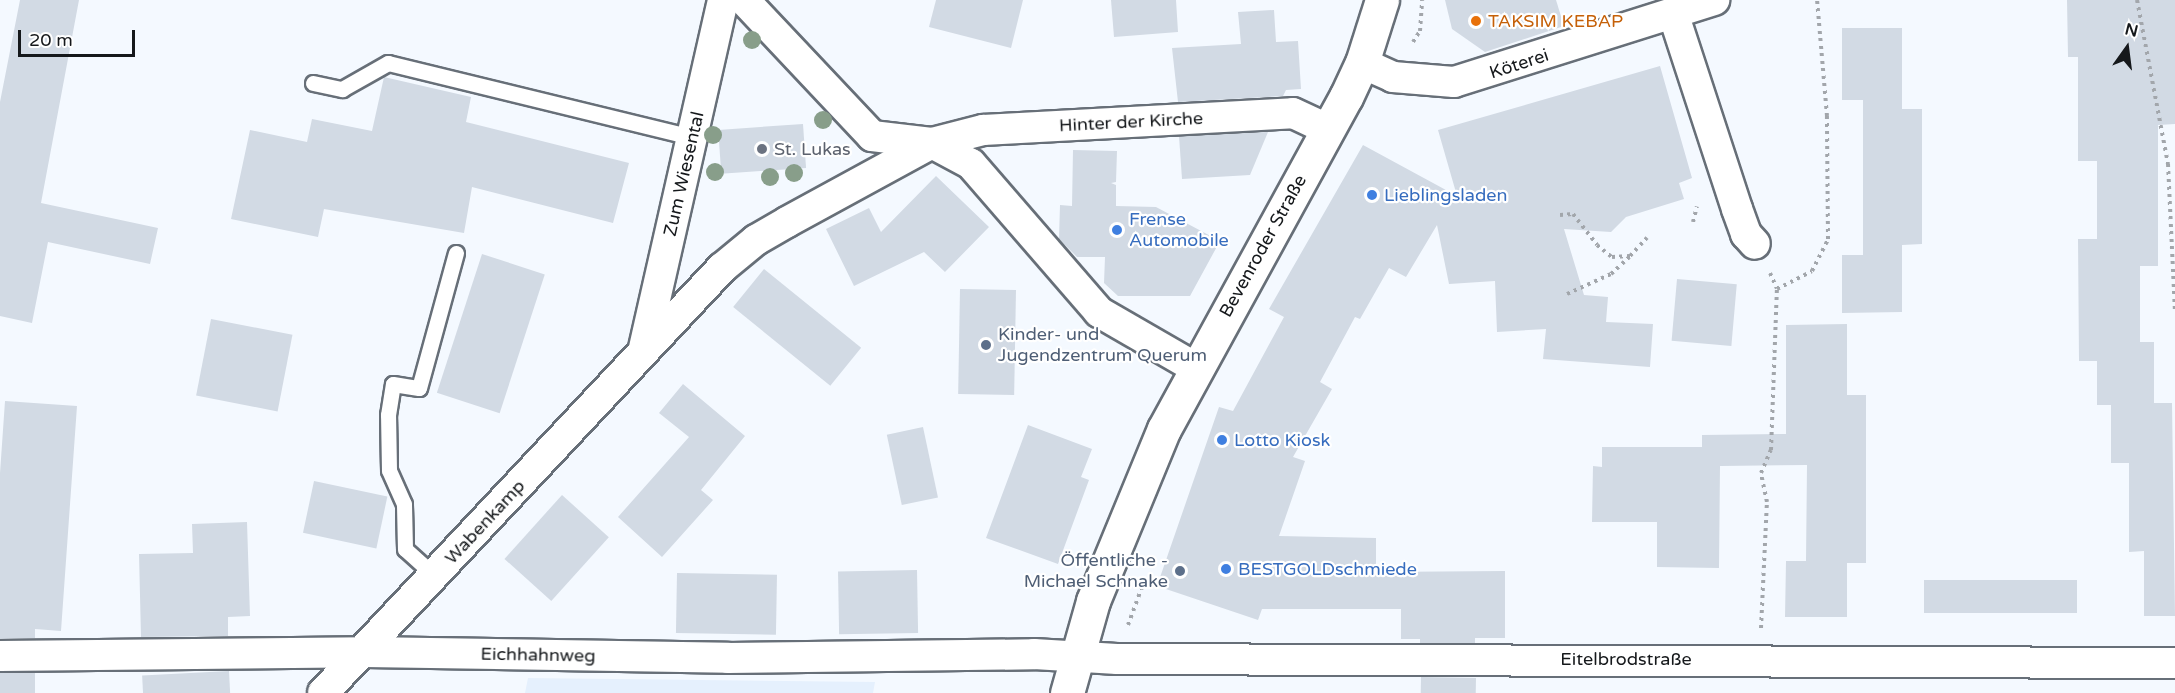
<!DOCTYPE html>
<meta charset="utf-8">
<style>
body{margin:0}
#map{position:relative;width:2175px;height:693px;overflow:hidden;background:#f4f9ff;font-family:"Varela Round",sans-serif}
div>[style]{position:absolute}
.built>*{inset:0;background:#e5f0fd}
.building>*{inset:0;background:#d2dae4;transform-origin:0 0}
.path>*{height:4px;margin-top:-2px;transform-origin:0;background:repeating-linear-gradient(90deg,#a2a6ab 0 3px,transparent 0 7.5px)}
.roads{filter:drop-shadow(2px 0 #676f78) drop-shadow(-2px 0 #676f78) drop-shadow(0 2px #676f78) drop-shadow(0 -2px #676f78)}
.service>*{height:15px;margin:-7.5px;padding:0 7.5px;transform-origin:7.5px;border-radius:7.5px;background:#fff}
.minor>*{height:30px;margin:-15px;padding:0 15px;transform-origin:15px;border-radius:15px;background:#fff}
.secondary>*{height:33px;margin:-16.5px;padding:0 16.5px;transform-origin:16.5px;border-radius:16.5px;background:#fff}
.trees>*{width:18px;height:18px;margin:-9px;border-radius:50%;background:#889e8a}
.dots>*{width:16px;height:16px;translate:-50% -50%;box-sizing:border-box;border:3px solid #fff;border-radius:50%}
span{translate:-50% -50%;white-space:nowrap;text-align:center;line-height:1.15;-webkit-text-stroke:4.5px #fff;paint-order:stroke}
.food-label{font-size:18px;color:#c56008}
.left{translate:0 -50%;text-align:left}
.street-label{font-size:18px;color:#15181b}
.worship-label{font-size:18px;color:#5b616d}
.shop-label{font-size:18px;color:#366cbe}
.service-label{font-size:18px;color:#4e5e75}
.right{translate:-100% -50%;text-align:right}
.north{position:absolute;left:2097px;top:18px;width:60px;height:60px;-webkit-text-stroke:4px #fff;paint-order:stroke;rotate:14deg;font-size:16px;font-weight:700;line-height:24px;text-align:center;color:#15181b}
.north::after{content:'';display:block;margin:auto;width:21px;height:27px;background:#15181b;clip-path:polygon(50% 0,100% 100%,50% 72%,0 100%)}
.scale{position:absolute;left:18px;top:30px;width:117px;height:27px;box-sizing:border-box;border:3px solid #15181b;border-top:0;padding-left:8px;font-size:18px;line-height:21px;white-space:nowrap;color:#15181b;-webkit-text-stroke:4px #fff;paint-order:stroke}
</style>
<div id="map">
<div class="built">
<div style="clip-path:polygon(528px 678px,875px 682px,873px 693px,525px 693px)"></div>
</div>
<div class="building">
<div style="clip-path:polygon(20px 0,79px 0,41px 203px,158px 228px,150px 264px,48px 242px,32px 323px,0 316px,0 102px)"></div>
<div style="clip-path:polygon(936px 0,1023px 0,1011px 48px,929px 27px)"></div>
<div style="clip-path:polygon(1111px 0,1176px 0,1178px 32px,1114px 37px)"></div>
<div style="clip-path:polygon(1445px 0,1556px 0,1564px 26px,1485px 52px,1452px 29px)"></div>
<div style="clip-path:polygon(2067px 0,2175px 0,2175px 124px,2158px 125px,2158px 266px,2140px 266px,2140px 342px,2154px 342px,2154px 403px,2172px 403px,2175px 616px,2144px 616px,2144px 551px,2129px 552px,2129px 463px,2111px 463px,2111px 405px,2097px 405px,2097px 361px,2079px 361px,2078px 239px,2097px 239px,2097px 161px,2078px 161px,2078px 57px,2068px 57px)"></div>
<div style="clip-path:polygon(1274px 10px,1276px 42px,1298px 41px,1301px 89px,1286px 90px,1283px 96px,1178px 102px,1172px 48px,1241px 44px,1238px 12px)"></div>
<div style="clip-path:polygon(1842px 28px,1902px 28px,1902px 109px,1922px 109px,1922px 244px,1902px 245px,1902px 312px,1842px 313px,1842px 255px,1863px 255px,1863px 100px,1842px 100px)"></div>
<div style="clip-path:polygon(1660px 66px,1692px 178px,1679px 183px,1684px 199px,1626px 217px,1611px 232px,1564px 229px,1584px 295px,1608px 297px,1606px 322px,1653px 324px,1650px 367px,1543px 359px,1546px 329px,1497px 332px,1495px 281px,1449px 284px,1437px 225px,1406px 277px,1389px 268px,1360px 319px,1355px 317px,1320px 382px,1332px 389px,1293px 457px,1305px 461px,1279px 536px,1376px 538px,1376px 572px,1505px 571px,1505px 638px,1475px 638px,1475px 643px,1420px 643px,1420px 639px,1401px 639px,1401px 609px,1262px 609px,1258px 620px,1157px 586px,1219px 407px,1233px 411px,1284px 317px,1269px 309px,1363px 145px,1457px 196px,1438px 130px)"></div>
<div style="clip-path:polygon(384px 77px,471px 97px,466px 122px,629px 163px,613px 223px,472px 187px,464px 233px,324px 209px,318px 237px,231px 219px,250px 130px,307px 142px,312px 119px,372px 131px)"></div>
<div style="left:803px;top:124px;width:44px;height:85px;rotate:86deg"></div>
<div style="clip-path:polygon(1268px 132px,1250px 175px,1182px 179px,1179px 136px)"></div>
<div style="clip-path:polygon(1073px 150px,1117px 151px,1116px 182px,1111px 183px,1116px 185px,1116px 206px,1156px 207px,1220px 241px,1190px 296px,1118px 296px,1104px 283px,1105px 257px,1077px 257px,1059px 239px,1060px 205px,1072px 206px)"></div>
<div style="clip-path:polygon(936px 176px,989px 227px,945px 272px,924px 252px,854px 286px,826px 229px,869px 208px,881px 232px)"></div>
<div style="left:482px;top:254px;width:66px;height:146px;rotate:18deg"></div>
<div style="left:764px;top:269px;width:125px;height:49px;rotate:39deg"></div>
<div style="left:1677px;top:279px;width:60px;height:62px;rotate:5deg"></div>
<div style="left:960px;top:289px;width:56px;height:105px;rotate:1deg"></div>
<div style="left:211px;top:319px;width:83px;height:78px;rotate:11deg"></div>
<div style="clip-path:polygon(1847px 324px,1847px 395px,1866px 395px,1866px 563px,1847px 563px,1847px 617px,1785px 617px,1786px 561px,1806px 561px,1807px 465px,1720px 466px,1719px 568px,1657px 567px,1657px 522px,1592px 522px,1593px 466px,1602px 467px,1602px 447px,1702px 447px,1702px 435px,1786px 434px,1786px 325px)"></div>
<div style="clip-path:polygon(683px 384px,745px 436px,701px 490px,713px 500px,662px 557px,618px 517px,689px 437px,659px 413px)"></div>
<div style="clip-path:polygon(5px 401px,77px 406px,61px 631px,35px 629px,35px 638px,0 639px,0 473px)"></div>
<div style="clip-path:polygon(1028px 425px,1092px 449px,1081px 477px,1089px 480px,1058px 564px,986px 538px)"></div>
<div style="left:923px;top:427px;width:72px;height:37px;rotate:78deg"></div>
<div style="left:314px;top:481px;width:75px;height:53px;rotate:12deg"></div>
<div style="left:562px;top:495px;width:63px;height:86px;rotate:42deg"></div>
<div style="clip-path:polygon(247px 522px,250px 616px,228px 617px,228px 636px,141px 637px,139px 554px,193px 553px,192px 524px)"></div>
<div style="left:917px;top:570px;width:63px;height:79px;rotate:89deg"></div>
<div style="left:677px;top:573px;width:100px;height:60px;rotate:1deg"></div>
<div style="left:1924px;top:580px;width:153px;height:33px"></div>
<div style="left:229px;top:671px;width:22px;height:87px;rotate:87deg"></div>
<div style="left:0;top:673px;width:35px;height:20px"></div>
<div style="left:1421px;top:677px;width:55px;height:16px;rotate:1deg"></div>
</div>
<div class="path">
<div style="left:2137px;top:0;width:167px;rotate:79.3deg"></div>
<div style="left:2168px;top:164px;width:149px;rotate:87.3deg"></div>
<div style="left:1413px;top:42px;width:13px;rotate:-58deg"></div>
<div style="left:1420px;top:31px;width:31px;rotate:-86deg"></div>
<div style="left:1560px;top:215px;width:13px;rotate:-4deg"></div>
<div style="left:1573px;top:214px;width:39px;rotate:52deg"></div>
<div style="left:1597px;top:245px;width:19px;rotate:39deg"></div>
<div style="left:1612px;top:257px;width:18px;rotate:-3deg"></div>
<div style="left:1630px;top:256px;width:25px;rotate:-47deg"></div>
<div style="left:1693px;top:222px;width:16px;rotate:-76deg"></div>
<div style="left:1770px;top:273px;width:17px;rotate:66deg"></div>
<div style="left:1567px;top:294px;width:48px;rotate:-24.4deg"></div>
<div style="left:1611px;top:274px;width:25px;rotate:-43deg"></div>
<div style="left:1128px;top:625px;width:40px;rotate:-69.8deg"></div>
<div style="left:1761px;top:628px;width:126px;rotate:-87.3deg"></div>
<div style="left:1767px;top:502px;width:30px;rotate:-102deg"></div>
<div style="left:1761px;top:473px;width:25px;rotate:-67deg"></div>
<div style="left:1771px;top:450px;width:161px;rotate:-87.9deg"></div>
<div style="left:1777px;top:289px;width:39px;rotate:-27deg"></div>
<div style="left:1812px;top:271px;width:36px;rotate:-63deg"></div>
<div style="left:1828px;top:239px;width:123px;rotate:-90.5deg"></div>
<div style="left:1827px;top:116px;width:116px;rotate:-94.9deg"></div>
</div>
<div class="roads">
<div class="service">
<div style="left:313px;top:83px;width:30px;rotate:12deg"></div>
<div style="left:342px;top:89px;width:53px;rotate:-29.5deg"></div>
<div style="left:388px;top:63px;width:313px;rotate:13.7deg"></div>
<div style="left:435px;top:576px;width:40px;rotate:-138deg"></div>
<div style="left:405px;top:549px;width:45px;rotate:-91.3deg"></div>
<div style="left:404px;top:504px;width:37px;rotate:-114deg"></div>
<div style="left:389px;top:470px;width:55px;rotate:-91deg"></div>
<div style="left:388px;top:415px;width:31px;rotate:-81deg"></div>
<div style="left:393px;top:384px;width:26px;rotate:9deg"></div>
<div style="left:419px;top:388px;width:140px;rotate:-74.7deg"></div>
</div>
<div class="minor">
<div style="left:744px;top:0;width:187px;rotate:46.7deg"></div>
<div style="left:872px;top:136px;width:60px;rotate:6.7deg"></div>
<div style="left:932px;top:143px;width:44px;rotate:28.3deg"></div>
<div style="left:971px;top:164px;width:196px;rotate:49.1deg"></div>
<div style="left:1099px;top:312px;width:112px;rotate:30deg"></div>
<div style="left:1673px;top:13px;width:206px;rotate:71.9deg"></div>
<div style="left:1737px;top:209px;width:27px;rotate:70deg"></div>
<div style="left:1746px;top:234px;width:13px;rotate:48deg"></div>
<div style="left:1362px;top:63px;width:34px;rotate:24deg"></div>
<div style="left:1393px;top:77px;width:61px;rotate:4.7deg"></div>
<div style="left:1454px;top:82px;width:273px;rotate:-17.5deg"></div>
<div style="left:644px;top:348px;width:357px;rotate:-77.2deg"></div>
<div style="left:0;top:656px;width:365px;rotate:-0.6deg"></div>
<div style="left:365px;top:652px;width:363px;rotate:0.9deg"></div>
<div style="left:728px;top:658px;width:306px;rotate:-0.7deg"></div>
<div style="left:1034px;top:654px;width:83px;rotate:3.4deg"></div>
<div style="left:1117px;top:659px;width:1058px;rotate:0.22deg"></div>
<div style="left:323px;top:693px;width:583px;rotate:-46.81deg"></div>
<div style="left:722px;top:268px;width:44px;rotate:-39.5deg"></div>
<div style="left:756px;top:240px;width:36px;rotate:-30deg"></div>
<div style="left:787px;top:222px;width:165px;rotate:-28.6deg"></div>
<div style="left:932px;top:143px;width:53px;rotate:-14.3deg"></div>
<div style="left:983px;top:130px;width:310px;rotate:-3.1deg"></div>
<div style="left:1293px;top:113px;width:38px;rotate:25deg"></div>
</div>
<div class="secondary">
<div style="left:1067px;top:693px;width:96px;rotate:-74.2deg"></div>
<div style="left:1093px;top:601px;width:186px;rotate:-67.6deg"></div>
<div style="left:1164px;top:429px;width:379px;rotate:-61.3deg"></div>
<div style="left:1346px;top:97px;width:38px;rotate:-65deg"></div>
<div style="left:1362px;top:63px;width:66px;rotate:-72.4deg"></div>
</div>
</div>
<div class="trees">
<div style="left:752px;top:40px"></div>
<div style="left:823px;top:120px"></div>
<div style="left:713px;top:135px"></div>
<div style="left:715px;top:172px"></div>
<div style="left:794px;top:173px"></div>
<div style="left:770px;top:177px"></div>
</div>
<div class="dots">
<div style="left:1476px;top:21px;background:#e8710a"></div>
<div style="left:762px;top:149px;background:#6b7280"></div>
<div style="left:1372px;top:195px;background:#3f7fe0"></div>
<div style="left:1117px;top:230px;background:#3f7fe0"></div>
<div style="left:986px;top:345px;background:#5c6f8a"></div>
<div style="left:1222px;top:440px;background:#3f7fe0"></div>
<div style="left:1226px;top:569px;background:#3f7fe0"></div>
<div style="left:1180px;top:571px;background:#5c6f8a"></div>
</div>
<div class="food-label">
<span class="left" style="left:1488px;top:21px">TAKSIM KEBAP</span>
</div>
<div class="street-label">
<span style="left:1519px;top:64px;rotate:-18deg">Köterei</span>
<span style="left:1131px;top:122px;rotate:-3deg">Hinter der Kirche</span>
<span style="left:684px;top:174px;rotate:-77deg">Zum Wiesental</span>
<span style="left:1263px;top:246px;rotate:-61deg">Bevenroder Straße</span>
<span style="left:485px;top:522px;rotate:-47deg">Wabenkamp</span>
<span style="left:538px;top:655px;rotate:1deg">Eichhahnweg</span>
<span style="left:1626px;top:659px">Eitelbrodstraße</span>
</div>
<div class="worship-label">
<span class="left" style="left:774px;top:149px">St. Lukas</span>
</div>
<div class="shop-label">
<span class="left" style="left:1384px;top:195px">Lieblingsladen</span>
<span class="left" style="left:1129px;top:230px">Frense<br>Automobile</span>
<span class="left" style="left:1234px;top:440px">Lotto Kiosk</span>
<span class="left" style="left:1238px;top:569px">BESTGOLDschmiede</span>
</div>
<div class="service-label">
<span class="left" style="left:998px;top:345px">Kinder- und<br>Jugendzentrum Querum</span>
<span class="right" style="left:1168px;top:571px">Öffentliche -<br>Michael Schnake</span>
</div>
<div class="north">N</div>
<div class="scale">20 m</div>
</div>
